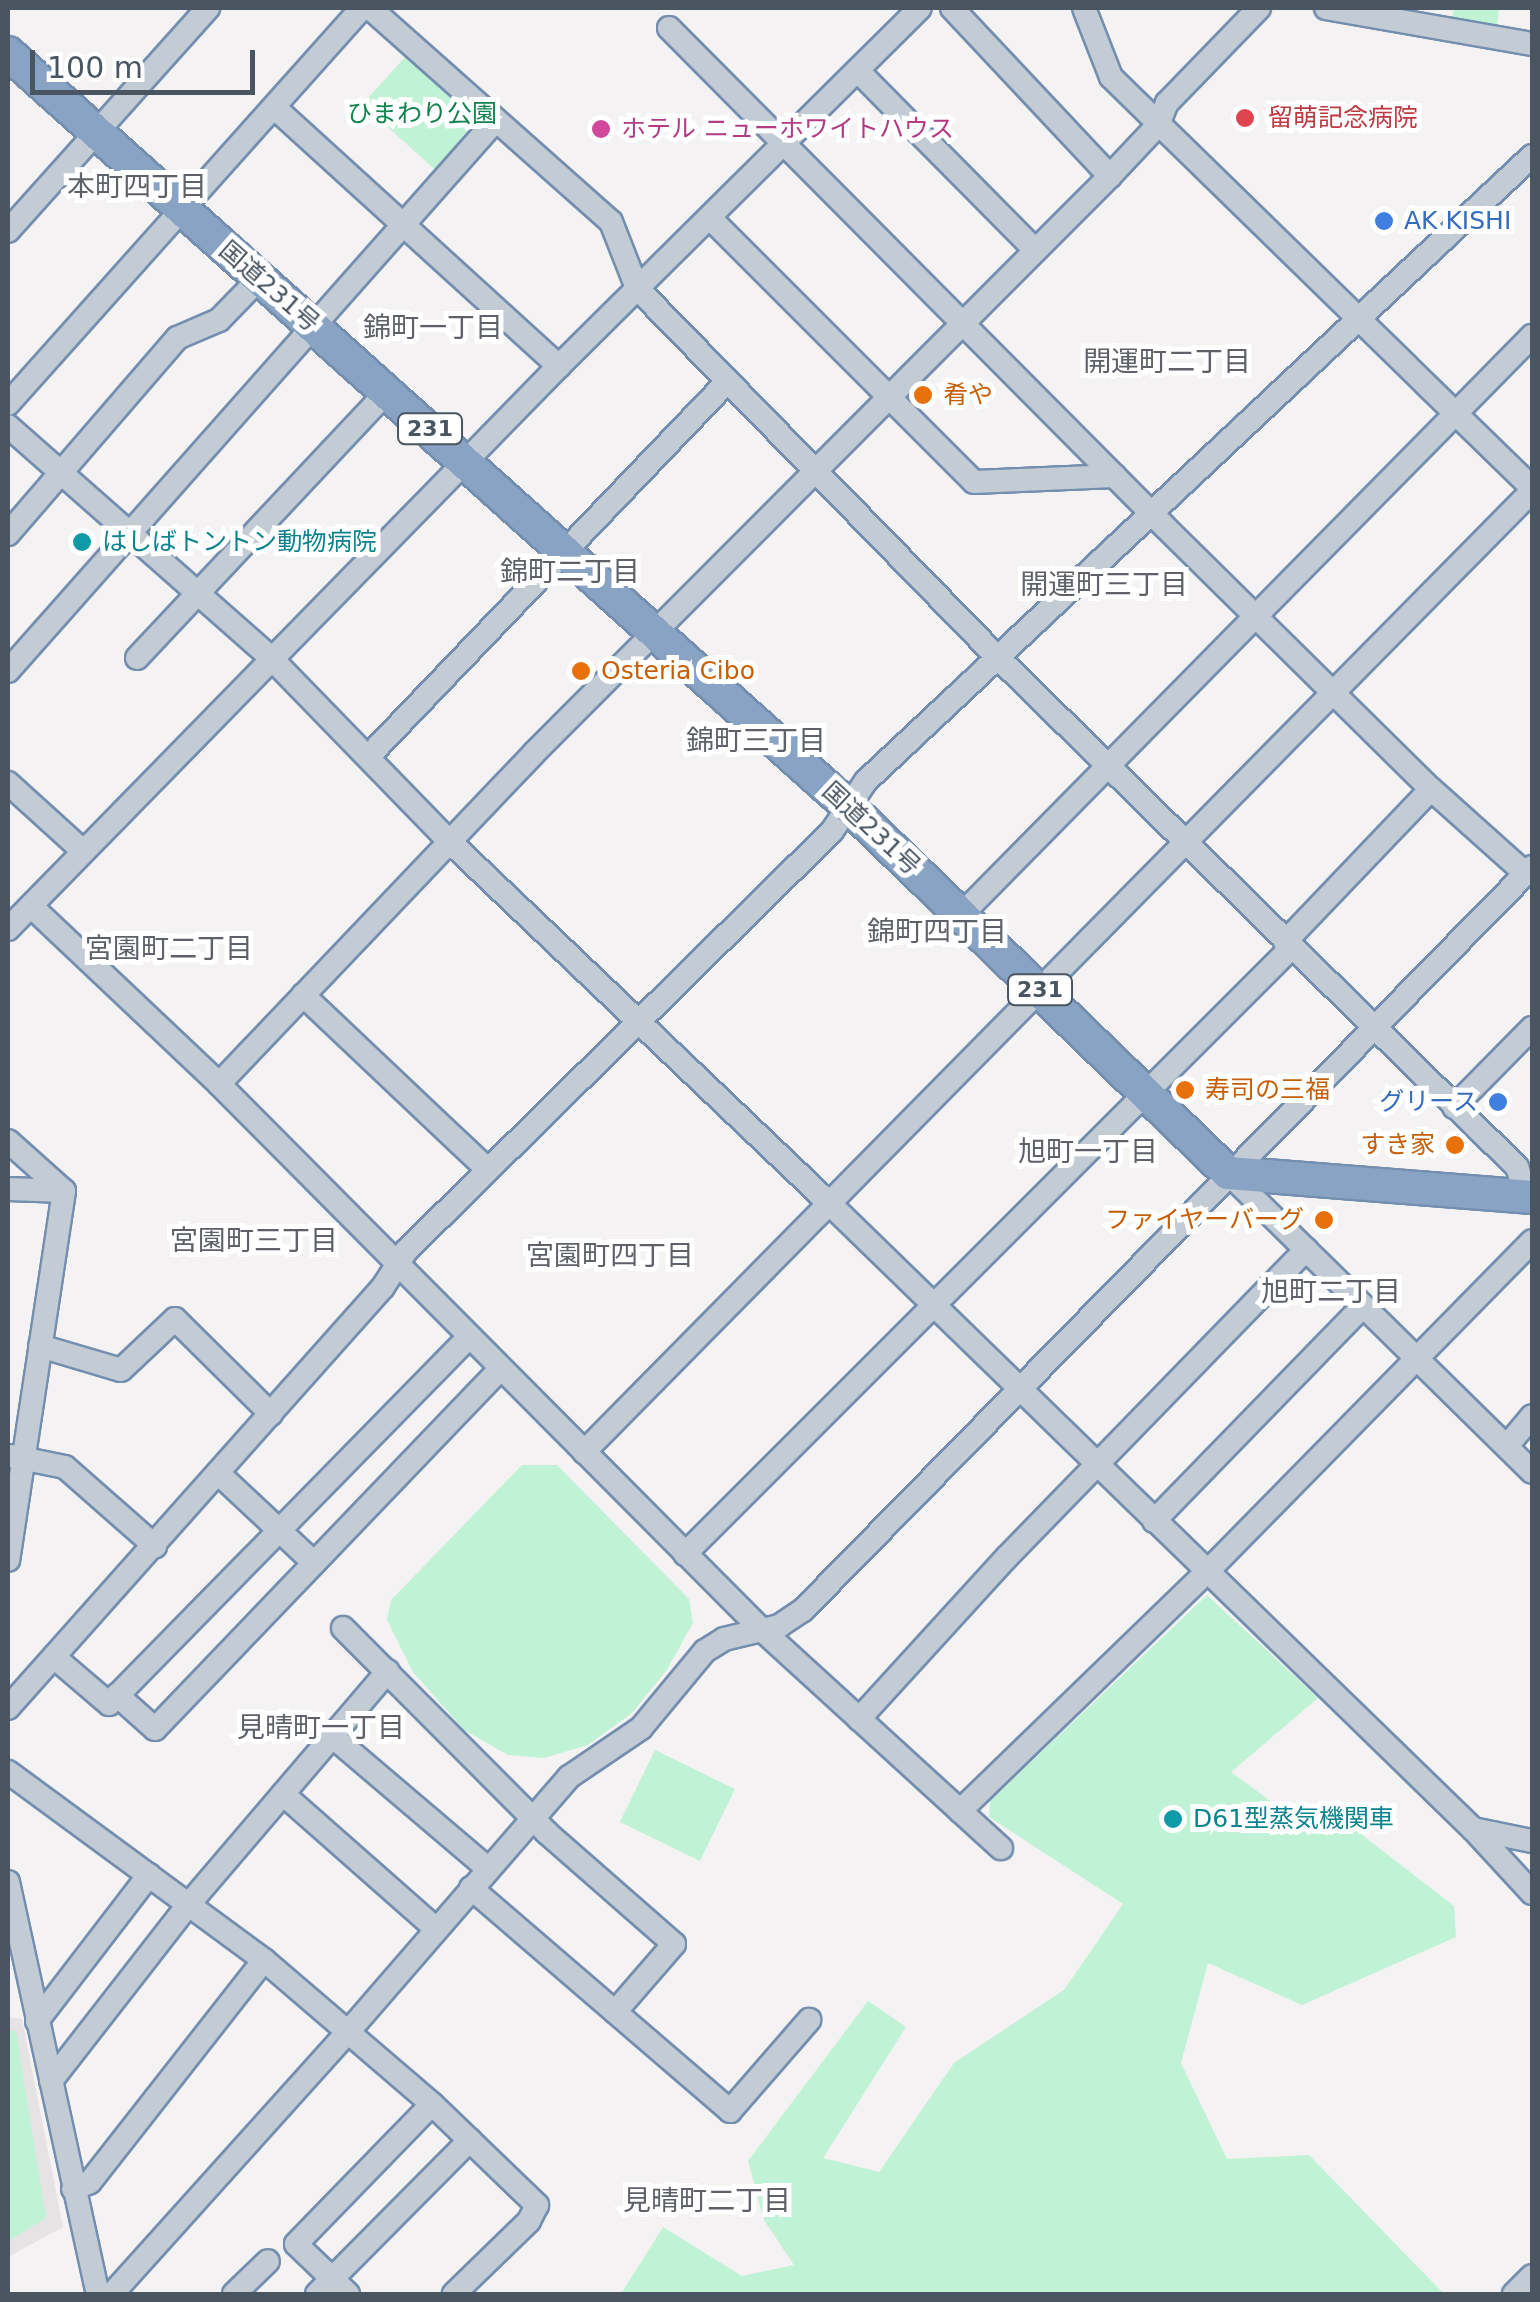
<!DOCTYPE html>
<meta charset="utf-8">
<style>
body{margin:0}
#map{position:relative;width:1540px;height:2302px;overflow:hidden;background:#f4f2f2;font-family:"DejaVu Sans","Noto Sans JP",sans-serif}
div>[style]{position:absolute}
.education>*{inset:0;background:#e6e3e4}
.green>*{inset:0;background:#c0f3d5;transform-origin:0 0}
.roads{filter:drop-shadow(2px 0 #738eaf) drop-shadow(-2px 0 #738eaf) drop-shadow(0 2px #738eaf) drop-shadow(0 -2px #738eaf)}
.minor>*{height:22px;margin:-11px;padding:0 11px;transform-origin:11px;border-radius:11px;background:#c3ccd4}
.highway>*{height:32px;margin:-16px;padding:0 16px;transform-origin:16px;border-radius:16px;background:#88a3c3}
.dots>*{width:28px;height:28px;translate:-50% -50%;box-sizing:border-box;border:5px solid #fff;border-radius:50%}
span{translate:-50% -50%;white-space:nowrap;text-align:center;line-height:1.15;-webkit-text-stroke:10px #fff;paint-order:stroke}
.shield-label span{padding:2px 8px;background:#fff;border:2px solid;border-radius:8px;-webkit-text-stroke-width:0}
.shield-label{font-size:22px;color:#495561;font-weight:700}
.park-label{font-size:25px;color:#12834d}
.health-label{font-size:25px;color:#be3a42}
.left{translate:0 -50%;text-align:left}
.hotel-label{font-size:25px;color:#b23c85}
.shop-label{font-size:25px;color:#366cbe}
.right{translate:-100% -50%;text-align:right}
.street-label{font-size:25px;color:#495561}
.food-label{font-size:25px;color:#c56008}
.culture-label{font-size:25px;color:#0d838f}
.neighbourhood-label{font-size:28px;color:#5e6268}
.frame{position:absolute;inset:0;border:10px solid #495561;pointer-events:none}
.scale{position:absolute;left:30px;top:50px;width:225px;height:45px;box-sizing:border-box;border:5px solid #495561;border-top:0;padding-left:12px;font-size:30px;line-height:35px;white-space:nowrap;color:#495561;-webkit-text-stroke:8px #fff;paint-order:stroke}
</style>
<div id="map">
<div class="education">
<div style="clip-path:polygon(8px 2017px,22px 2019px,63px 2227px,8px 2257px)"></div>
</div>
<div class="green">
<div style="clip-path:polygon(1454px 8px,1499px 8px,1497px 26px,1452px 20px)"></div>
<div style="left:406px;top:56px;width:101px;height:65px;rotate:42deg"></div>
<div style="clip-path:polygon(522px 1465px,557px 1465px,689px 1599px,693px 1623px,666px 1671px,632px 1713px,588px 1745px,544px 1758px,508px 1755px,464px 1730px,413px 1672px,387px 1620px,391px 1600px)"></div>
<div style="clip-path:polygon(1207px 1595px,1318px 1698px,1231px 1772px,1308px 1829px,1335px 1814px,1454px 1906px,1456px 1937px,1302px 2005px,1208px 1963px,1181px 2063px,1227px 2159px,1309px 2155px,1444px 2294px,621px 2294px,663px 2227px,742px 2276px,794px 2265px,764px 2220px,748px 2161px,868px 2001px,906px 2027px,823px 2158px,879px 2172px,954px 2063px,1064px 1990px,1123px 1904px,989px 1817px,990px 1801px)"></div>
<div style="left:655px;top:1750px;width:89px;height:80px;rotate:26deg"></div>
<div style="clip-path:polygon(8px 2030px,16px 2031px,46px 2218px,8px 2241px)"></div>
</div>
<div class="roads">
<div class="minor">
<div style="left:370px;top:8px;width:322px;rotate:41.6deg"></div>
<div style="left:611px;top:222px;width:71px;rotate:68.5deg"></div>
<div style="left:637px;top:288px;width:496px;rotate:45.7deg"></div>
<div style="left:983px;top:643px;width:748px;rotate:44.46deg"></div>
<div style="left:1517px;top:1167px;width:32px;rotate:72deg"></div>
<div style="left:952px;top:8px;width:231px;rotate:46.8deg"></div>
<div style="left:1084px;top:8px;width:74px;rotate:68.6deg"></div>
<div style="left:1111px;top:77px;width:588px;rotate:44.31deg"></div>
<div style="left:1326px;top:8px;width:209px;rotate:9.9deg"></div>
<div style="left:669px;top:28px;width:702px;rotate:45.17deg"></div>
<div style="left:1164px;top:526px;width:375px;rotate:44.6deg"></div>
<div style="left:1431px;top:789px;width:127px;rotate:41.8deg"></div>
<div style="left:858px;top:71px;width:252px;rotate:45.3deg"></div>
<div style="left:275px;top:108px;width:384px;rotate:42.3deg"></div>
<div style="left:710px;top:218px;width:373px;rotate:45deg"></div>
<div style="left:974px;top:482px;width:141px;rotate:-2.4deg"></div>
<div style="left:8px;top:231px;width:300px;rotate:-48.1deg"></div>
<div style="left:8px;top:404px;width:531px;rotate:-48.21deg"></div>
<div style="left:8px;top:426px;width:352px;rotate:41.4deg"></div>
<div style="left:272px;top:659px;width:252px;rotate:45.8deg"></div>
<div style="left:448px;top:840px;width:528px;rotate:43.62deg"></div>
<div style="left:830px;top:1204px;width:897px;rotate:44.19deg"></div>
<div style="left:1473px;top:1829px;width:87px;rotate:47.3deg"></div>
<div style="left:8px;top:534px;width:259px;rotate:-49.2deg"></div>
<div style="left:177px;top:338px;width:46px;rotate:-23.2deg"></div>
<div style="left:219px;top:320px;width:59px;rotate:-45.7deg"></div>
<div style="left:137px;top:658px;width:366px;rotate:-46.8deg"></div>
<div style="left:8px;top:671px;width:736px;rotate:-48.47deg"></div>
<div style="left:368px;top:757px;width:519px;rotate:-46.25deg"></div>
<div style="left:8px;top:783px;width:100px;rotate:42.2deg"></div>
<div style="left:31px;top:906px;width:259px;rotate:43.4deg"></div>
<div style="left:219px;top:1084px;width:769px;rotate:45.16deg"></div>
<div style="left:761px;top:1629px;width:325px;rotate:42.4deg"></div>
<div style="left:962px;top:914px;width:812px;rotate:-45.4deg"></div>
<div style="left:8px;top:929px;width:788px;rotate:-45.62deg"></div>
<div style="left:559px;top:366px;width:508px;rotate:-44.76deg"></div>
<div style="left:1285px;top:942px;width:211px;rotate:-46.3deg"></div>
<div style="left:303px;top:995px;width:253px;rotate:43.4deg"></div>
<div style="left:219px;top:1084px;width:457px;rotate:-46.4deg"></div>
<div style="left:534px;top:753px;width:815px;rotate:-45.05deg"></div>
<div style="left:1110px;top:176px;width:70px;rotate:-46.7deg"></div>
<div style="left:1158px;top:125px;width:24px;rotate:-68deg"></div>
<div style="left:1167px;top:103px;width:132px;rotate:-45.9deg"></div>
<div style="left:1454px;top:1107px;width:111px;rotate:-45.4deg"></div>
<div style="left:8px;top:1141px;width:75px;rotate:41.8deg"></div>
<div style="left:64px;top:1191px;width:373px;rotate:98.6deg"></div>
<div style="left:1228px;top:1173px;width:426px;rotate:44.5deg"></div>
<div style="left:8px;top:1189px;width:56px;rotate:2deg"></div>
<div style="left:40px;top:1346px;width:84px;rotate:16.5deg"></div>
<div style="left:121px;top:1370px;width:74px;rotate:-43.4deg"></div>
<div style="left:175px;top:1319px;width:135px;rotate:44.7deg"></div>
<div style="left:1507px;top:1446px;width:39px;rotate:-50deg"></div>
<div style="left:584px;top:1452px;width:1350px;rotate:-45.39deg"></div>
<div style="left:11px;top:1456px;width:55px;rotate:11.5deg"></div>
<div style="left:65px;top:1467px;width:120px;rotate:41.3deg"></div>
<div style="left:219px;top:1474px;width:130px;rotate:43.1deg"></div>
<div style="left:1154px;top:1521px;width:298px;rotate:-45.8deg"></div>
<div style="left:685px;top:1554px;width:857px;rotate:-45deg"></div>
<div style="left:343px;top:1628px;width:288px;rotate:45.1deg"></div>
<div style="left:546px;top:1832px;width:170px;rotate:41.2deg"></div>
<div style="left:674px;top:1944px;width:90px;rotate:130.9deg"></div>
<div style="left:54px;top:1657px;width:72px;rotate:40.5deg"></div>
<div style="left:109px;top:1704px;width:514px;rotate:-45.55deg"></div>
<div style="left:117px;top:1695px;width:51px;rotate:41.8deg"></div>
<div style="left:155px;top:1729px;width:499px;rotate:-46.2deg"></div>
<div style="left:8px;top:1708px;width:564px;rotate:-48.31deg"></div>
<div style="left:383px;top:1287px;width:43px;rotate:-57.4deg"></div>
<div style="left:406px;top:1251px;width:598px;rotate:-44.59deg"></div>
<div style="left:832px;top:831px;width:60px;rotate:-55.8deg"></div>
<div style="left:866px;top:781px;width:913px;rotate:-43.18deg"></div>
<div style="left:859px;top:1719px;width:219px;rotate:-47.6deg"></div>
<div style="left:1007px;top:1557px;width:429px;rotate:-45.8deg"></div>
<div style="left:332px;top:1736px;width:205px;rotate:40.4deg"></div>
<div style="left:8px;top:1772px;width:318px;rotate:36.3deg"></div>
<div style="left:264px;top:1960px;width:221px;rotate:40.6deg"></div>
<div style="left:432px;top:2104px;width:146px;rotate:43.9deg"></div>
<div style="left:537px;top:2205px;width:18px;rotate:117deg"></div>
<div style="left:529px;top:2221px;width:105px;rotate:135.8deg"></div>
<div style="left:283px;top:1794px;width:203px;rotate:41.4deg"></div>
<div style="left:960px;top:1811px;width:342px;rotate:-44.1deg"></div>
<div style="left:1206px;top:1573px;width:465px;rotate:-45.5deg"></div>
<div style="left:1473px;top:1829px;width:60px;rotate:11.5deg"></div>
<div style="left:8px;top:1882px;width:422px;rotate:77.7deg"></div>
<div style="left:471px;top:1888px;width:342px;rotate:40.7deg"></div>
<div style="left:730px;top:2111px;width:121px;rotate:-49deg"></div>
<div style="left:37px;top:2021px;width:184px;rotate:-52.5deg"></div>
<div style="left:51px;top:2081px;width:224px;rotate:-52.1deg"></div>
<div style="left:189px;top:1904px;width:306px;rotate:-49.5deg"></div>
<div style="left:73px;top:2189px;width:18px;rotate:-22deg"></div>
<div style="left:90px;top:2182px;width:282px;rotate:-51.9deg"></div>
<div style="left:112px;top:2294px;width:354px;rotate:-48deg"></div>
<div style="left:349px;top:2031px;width:336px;rotate:-49.1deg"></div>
<div style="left:569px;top:1777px;width:87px;rotate:-34.2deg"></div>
<div style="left:641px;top:1728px;width:100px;rotate:-50.3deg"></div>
<div style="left:705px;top:1651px;width:22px;rotate:-32deg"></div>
<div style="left:724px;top:1639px;width:57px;rotate:-13.3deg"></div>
<div style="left:779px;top:1626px;width:29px;rotate:-34deg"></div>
<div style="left:803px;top:1610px;width:1041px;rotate:-45.54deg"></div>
<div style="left:234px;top:2294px;width:47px;rotate:-44.1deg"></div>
<div style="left:317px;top:2294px;width:217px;rotate:-45.2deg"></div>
<div style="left:348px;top:2294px;width:72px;rotate:-136.1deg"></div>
<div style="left:296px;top:2244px;width:195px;rotate:-45.8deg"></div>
<div style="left:1514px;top:2294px;width:25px;rotate:-45deg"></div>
</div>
<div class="highway">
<div style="left:8px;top:53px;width:1131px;rotate:41.88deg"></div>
<div style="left:850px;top:808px;width:525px;rotate:44deg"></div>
<div style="left:1228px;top:1173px;width:305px;rotate:4.5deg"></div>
</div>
</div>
<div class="dots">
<div style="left:1245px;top:118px;background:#e0444e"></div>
<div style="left:601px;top:129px;background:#d1479c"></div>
<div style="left:1384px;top:221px;background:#3f7fe0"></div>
<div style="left:923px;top:395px;background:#e8710a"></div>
<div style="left:82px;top:542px;background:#0f9aa8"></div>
<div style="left:581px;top:671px;background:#e8710a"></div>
<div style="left:1185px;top:1090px;background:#e8710a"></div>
<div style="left:1498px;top:1102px;background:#3f7fe0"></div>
<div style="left:1455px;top:1145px;background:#e8710a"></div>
<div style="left:1324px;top:1220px;background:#e8710a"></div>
<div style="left:1173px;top:1819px;background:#0f9aa8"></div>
</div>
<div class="shield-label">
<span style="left:430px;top:429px">231</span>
<span style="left:1040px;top:990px">231</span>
</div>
<div class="park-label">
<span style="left:422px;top:114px">ひまわり公園</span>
</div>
<div class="health-label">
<span class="left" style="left:1268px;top:118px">留萌記念病院</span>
</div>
<div class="hotel-label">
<span class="left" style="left:621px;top:129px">ホテル ニューホワイトハウス</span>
</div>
<div class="shop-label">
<span class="left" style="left:1404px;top:221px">AK KISHI</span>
<span class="right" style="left:1478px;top:1102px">グリース</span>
</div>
<div class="street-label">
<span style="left:269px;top:287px;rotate:41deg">国道231号</span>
<span style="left:871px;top:829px;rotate:43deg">国道231号</span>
</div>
<div class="food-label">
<span class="left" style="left:943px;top:395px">肴や</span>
<span class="left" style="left:601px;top:671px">Osteria Cibo</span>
<span class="left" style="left:1205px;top:1090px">寿司の三福</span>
<span class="right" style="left:1435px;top:1145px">すき家</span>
<span class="right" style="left:1304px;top:1220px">ファイヤーバーグ</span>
</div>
<div class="culture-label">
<span class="left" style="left:102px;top:542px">はしばトントン動物病院</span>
<span class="left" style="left:1193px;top:1819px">D61型蒸気機関車</span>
</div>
<div class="neighbourhood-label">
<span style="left:137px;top:187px">本町四丁目</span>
<span style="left:433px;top:328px">錦町一丁目</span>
<span style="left:1167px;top:362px">開運町二丁目</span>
<span style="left:570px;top:572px">錦町二丁目</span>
<span style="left:1104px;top:585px">開運町三丁目</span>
<span style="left:756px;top:741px">錦町三丁目</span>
<span style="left:937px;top:932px">錦町四丁目</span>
<span style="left:169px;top:949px">宮園町二丁目</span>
<span style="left:1088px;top:1152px">旭町一丁目</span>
<span style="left:254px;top:1241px">宮園町三丁目</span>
<span style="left:610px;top:1256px">宮園町四丁目</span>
<span style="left:1331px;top:1292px">旭町二丁目</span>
<span style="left:321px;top:1728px">見晴町一丁目</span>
<span style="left:707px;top:2201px">見晴町二丁目</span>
</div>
<div class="frame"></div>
<div class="scale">100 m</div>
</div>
